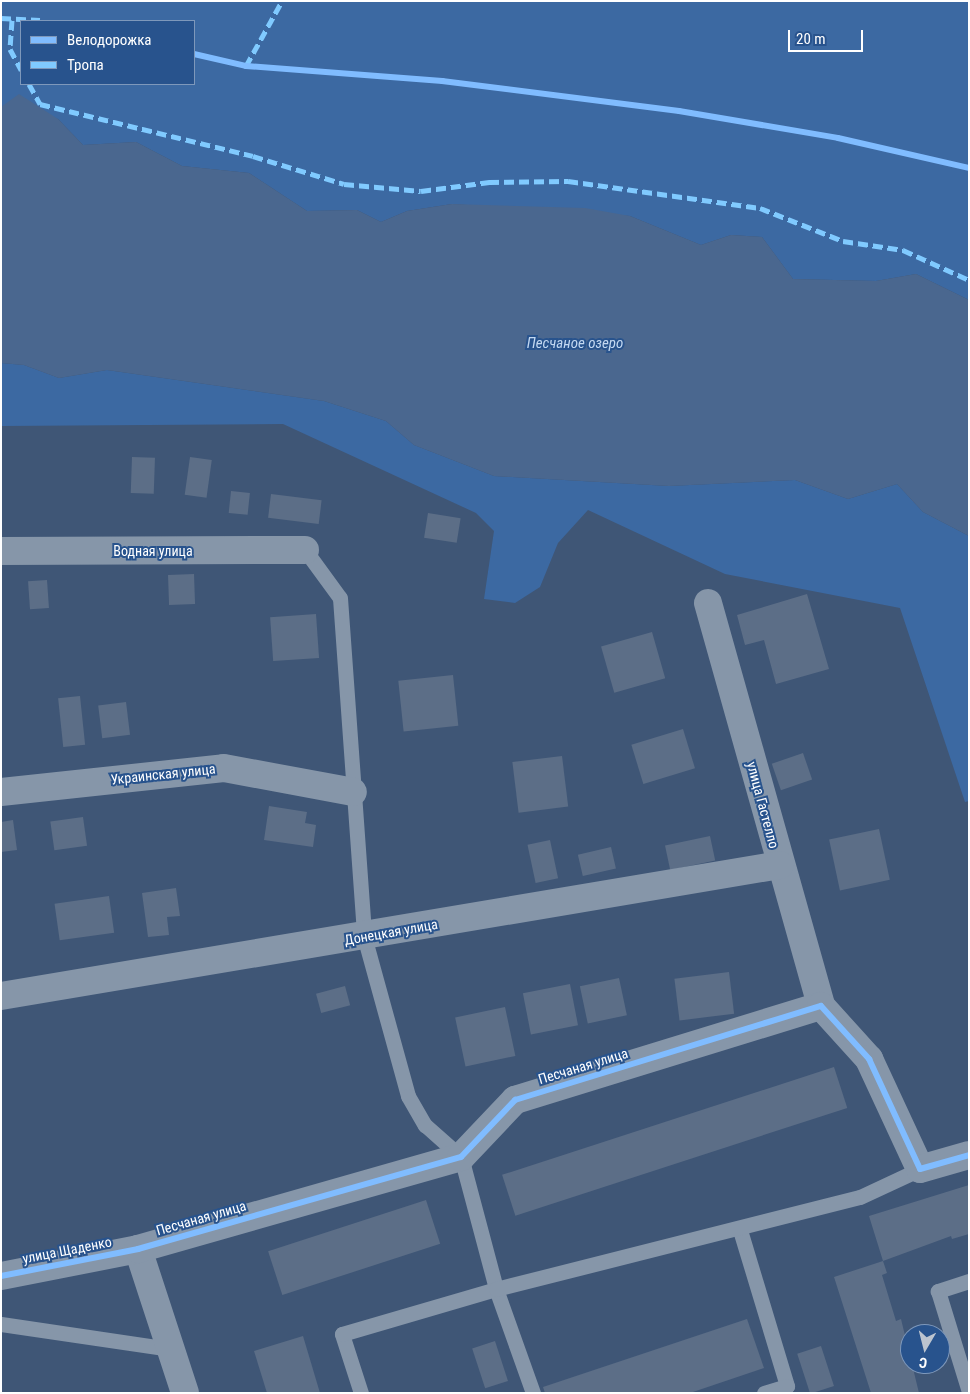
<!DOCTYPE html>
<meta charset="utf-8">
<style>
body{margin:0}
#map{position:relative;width:970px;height:1394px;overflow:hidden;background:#3f5676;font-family:"Roboto Condensed",sans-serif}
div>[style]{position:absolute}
.green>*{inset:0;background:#3c69a2}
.water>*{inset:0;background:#4a678f}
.building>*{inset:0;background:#5c6e87;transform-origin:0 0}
.service>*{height:15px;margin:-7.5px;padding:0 7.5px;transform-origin:7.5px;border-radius:7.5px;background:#8696a9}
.minor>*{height:28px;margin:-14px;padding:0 14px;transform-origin:14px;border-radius:14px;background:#8696a9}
.quiet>*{height:5px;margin-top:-2.5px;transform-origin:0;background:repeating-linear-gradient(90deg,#80caff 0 10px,transparent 0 15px)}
.cycleway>*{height:6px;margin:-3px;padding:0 3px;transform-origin:3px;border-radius:3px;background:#80bcff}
span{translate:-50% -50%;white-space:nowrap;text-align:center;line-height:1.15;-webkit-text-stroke:4px #28538d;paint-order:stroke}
.street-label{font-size:14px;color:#fff}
.water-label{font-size:15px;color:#c3d8f1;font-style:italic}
.frame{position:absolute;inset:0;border:2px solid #fff;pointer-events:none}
.legend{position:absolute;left:20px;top:20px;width:175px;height:65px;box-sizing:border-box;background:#28538d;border:1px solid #7e98bb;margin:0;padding:6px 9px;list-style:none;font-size:15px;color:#fff}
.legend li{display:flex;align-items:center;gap:10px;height:25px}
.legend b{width:25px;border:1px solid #7e98bb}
.north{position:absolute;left:900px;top:1324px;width:50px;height:50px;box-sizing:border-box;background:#28538d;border:1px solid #7e98bb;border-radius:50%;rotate:188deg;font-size:14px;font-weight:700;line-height:20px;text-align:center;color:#fff}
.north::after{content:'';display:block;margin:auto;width:18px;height:22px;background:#bcc4cf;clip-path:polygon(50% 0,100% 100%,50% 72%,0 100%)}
.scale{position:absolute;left:788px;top:30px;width:75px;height:22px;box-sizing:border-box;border:2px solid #fff;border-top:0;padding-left:6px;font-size:15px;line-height:18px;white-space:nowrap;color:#fff;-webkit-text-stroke:4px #28538d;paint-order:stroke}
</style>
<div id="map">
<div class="green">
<div style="clip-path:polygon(evenodd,1px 1px,969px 1px,969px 300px,916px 274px,876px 281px,793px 279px,762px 237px,731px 235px,701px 245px,630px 216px,452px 204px,407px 211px,381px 222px,357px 210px,307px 211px,249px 173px,182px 166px,136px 142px,83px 145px,58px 119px,1px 107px,1px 1px,21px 21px,194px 21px,194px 84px,21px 84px,21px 21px)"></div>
<div style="clip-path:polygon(1px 363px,24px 365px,59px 378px,107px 370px,324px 401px,386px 421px,414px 445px,494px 476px,669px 486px,795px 480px,848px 499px,897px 484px,923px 512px,969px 536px,969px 801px,965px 802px,900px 608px,725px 574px,588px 510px,558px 543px,540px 587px,515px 603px,484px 599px,494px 531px,476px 513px,283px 424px,1px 426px)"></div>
</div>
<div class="water">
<div style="clip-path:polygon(19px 94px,58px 119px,83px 145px,136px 142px,182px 166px,249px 173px,307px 211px,357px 210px,381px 222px,407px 211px,452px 204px,585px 208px,630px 216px,701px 245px,731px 235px,762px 237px,793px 279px,876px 281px,916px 274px,969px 300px,969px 536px,923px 512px,897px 484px,848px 499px,795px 480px,669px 486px,494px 476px,414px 445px,386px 421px,324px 401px,107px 370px,59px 378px,24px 365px,1px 363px,1px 107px)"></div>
</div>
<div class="building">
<div style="left:132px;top:457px;width:23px;height:36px;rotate:2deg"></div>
<div style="left:190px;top:457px;width:22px;height:38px;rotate:8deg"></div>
<div style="left:231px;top:491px;width:19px;height:22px;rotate:6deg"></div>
<div style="left:271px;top:494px;width:51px;height:24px;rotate:7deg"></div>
<div style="left:428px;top:513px;width:33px;height:25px;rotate:9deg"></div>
<div style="left:194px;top:574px;width:30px;height:26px;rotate:88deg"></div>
<div style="left:47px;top:580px;width:28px;height:19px;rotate:86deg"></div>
<div style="clip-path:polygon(807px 594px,829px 669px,776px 684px,764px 640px,745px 645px,737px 615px)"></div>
<div style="left:316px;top:614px;width:44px;height:46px;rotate:86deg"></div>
<div style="left:652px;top:632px;width:48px;height:53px;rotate:74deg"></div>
<div style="left:453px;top:675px;width:51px;height:55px;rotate:84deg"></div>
<div style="left:80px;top:696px;width:49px;height:22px;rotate:84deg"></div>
<div style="left:126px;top:702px;width:33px;height:28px;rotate:83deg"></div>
<div style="left:683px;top:729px;width:41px;height:54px;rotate:73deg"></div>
<div style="left:803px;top:753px;width:28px;height:33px;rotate:71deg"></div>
<div style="left:562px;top:756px;width:51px;height:50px;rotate:83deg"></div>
<div style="clip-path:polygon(269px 806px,307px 812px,305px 823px,316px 825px,313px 847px,264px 840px)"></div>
<div style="left:83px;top:817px;width:29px;height:33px;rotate:82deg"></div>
<div style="clip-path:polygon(13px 820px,17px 850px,1px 852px,1px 822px)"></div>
<div style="left:879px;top:829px;width:52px;height:51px;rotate:78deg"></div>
<div style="left:710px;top:836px;width:25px;height:46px;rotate:78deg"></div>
<div style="left:550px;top:840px;width:39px;height:23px;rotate:78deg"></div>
<div style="left:611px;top:847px;width:22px;height:34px;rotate:77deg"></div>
<div style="clip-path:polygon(176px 888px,180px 916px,167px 917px,169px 935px,148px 937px,142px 893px)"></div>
<div style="left:109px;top:896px;width:37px;height:55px;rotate:82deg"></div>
<div style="left:729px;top:972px;width:42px;height:55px;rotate:83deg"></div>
<div style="left:619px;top:978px;width:38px;height:40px;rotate:78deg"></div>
<div style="left:570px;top:984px;width:42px;height:48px;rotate:79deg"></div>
<div style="left:345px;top:986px;width:20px;height:30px;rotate:75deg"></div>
<div style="left:505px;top:1007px;width:50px;height:51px;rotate:78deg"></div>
<div style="left:834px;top:1067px;width:43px;height:349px;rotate:72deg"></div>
<div style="clip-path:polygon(969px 1185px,969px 1234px,952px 1239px,951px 1236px,883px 1261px,887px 1273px,882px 1275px,896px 1321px,901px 1319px,919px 1393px,871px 1393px,834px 1277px,883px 1261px,869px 1216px)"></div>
<div style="left:426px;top:1200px;width:46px;height:166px;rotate:72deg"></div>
<div style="clip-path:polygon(747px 1319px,764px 1368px,690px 1393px,545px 1393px,543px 1387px)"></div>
<div style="clip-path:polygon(303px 1336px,320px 1393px,267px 1393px,254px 1351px)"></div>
<div style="left:495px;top:1341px;width:42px;height:24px;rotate:72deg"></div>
<div style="left:821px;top:1346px;width:42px;height:25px;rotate:72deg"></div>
</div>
<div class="service">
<div style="left:305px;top:550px;width:59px;rotate:53.9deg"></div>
<div style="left:340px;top:598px;width:339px;rotate:85.9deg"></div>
<div style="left:364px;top:936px;width:166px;rotate:74.6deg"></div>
<div style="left:408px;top:1096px;width:34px;rotate:60deg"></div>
<div style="left:425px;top:1125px;width:48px;rotate:41.6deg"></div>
<div style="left:461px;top:1157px;width:137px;rotate:75.1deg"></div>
<div style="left:496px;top:1289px;width:110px;rotate:70.4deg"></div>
<div style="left:740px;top:1230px;width:163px;rotate:73.2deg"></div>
<div style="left:787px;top:1386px;width:24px;rotate:163deg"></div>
<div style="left:969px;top:1281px;width:33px;rotate:162deg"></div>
<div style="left:938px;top:1291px;width:106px;rotate:72.9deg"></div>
<div style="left:1px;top:1324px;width:172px;rotate:8.4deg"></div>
<div style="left:361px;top:1393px;width:62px;rotate:-107.9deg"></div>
<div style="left:342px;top:1334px;width:160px;rotate:-16.3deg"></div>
<div style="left:496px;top:1289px;width:375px;rotate:-14.2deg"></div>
<div style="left:860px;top:1197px;width:66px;rotate:-25deg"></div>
</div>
<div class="minor">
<div style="left:1px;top:551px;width:304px;rotate:-0.2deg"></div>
<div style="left:708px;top:603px;width:419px;rotate:74.3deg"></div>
<div style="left:1px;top:792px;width:224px;rotate:-6.1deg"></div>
<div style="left:224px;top:768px;width:131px;rotate:10.5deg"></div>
<div style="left:1px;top:996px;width:790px;rotate:-9.55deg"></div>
<div style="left:138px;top:1249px;width:151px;rotate:71.9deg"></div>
<div style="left:1px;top:1276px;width:140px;rotate:-11.1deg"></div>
<div style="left:138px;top:1249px;width:336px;rotate:-15.9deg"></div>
<div style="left:461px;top:1157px;width:79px;rotate:-46.5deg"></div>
<div style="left:515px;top:1100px;width:320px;rotate:-17.1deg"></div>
<div style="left:821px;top:1006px;width:72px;rotate:47.8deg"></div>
<div style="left:869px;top:1059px;width:121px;rotate:65.1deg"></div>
<div style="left:920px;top:1169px;width:51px;rotate:-15.9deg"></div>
</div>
<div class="quiet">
<div style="left:1px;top:18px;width:39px;rotate:3deg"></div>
<div style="left:12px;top:20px;width:29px;rotate:94deg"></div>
<div style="left:10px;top:49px;width:24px;rotate:62deg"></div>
<div style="left:246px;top:66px;width:74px;rotate:-61deg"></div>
<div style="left:29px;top:84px;width:23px;rotate:61deg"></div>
<div style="left:40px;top:104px;width:219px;rotate:13.7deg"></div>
<div style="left:253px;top:156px;width:95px;rotate:17.1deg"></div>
<div style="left:344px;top:184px;width:77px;rotate:5.2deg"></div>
<div style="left:421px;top:191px;width:69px;rotate:-7.5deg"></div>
<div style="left:489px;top:182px;width:79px;rotate:-0.7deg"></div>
<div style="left:568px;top:181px;width:194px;rotate:8deg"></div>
<div style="left:760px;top:208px;width:89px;rotate:21.7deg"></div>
<div style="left:843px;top:241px;width:61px;rotate:8.5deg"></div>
<div style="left:903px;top:250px;width:72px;rotate:24.4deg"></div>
</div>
<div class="cycleway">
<div style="left:194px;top:54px;width:53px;rotate:13deg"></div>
<div style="left:246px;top:66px;width:197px;rotate:4.4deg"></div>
<div style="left:442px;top:81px;width:239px;rotate:7.2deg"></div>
<div style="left:679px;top:111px;width:161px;rotate:9.6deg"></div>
<div style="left:838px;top:138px;width:134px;rotate:12.9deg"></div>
<div style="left:1px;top:1276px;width:140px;rotate:-11.1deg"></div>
<div style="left:138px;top:1249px;width:336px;rotate:-15.9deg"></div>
<div style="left:461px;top:1157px;width:79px;rotate:-46.5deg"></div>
<div style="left:515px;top:1100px;width:320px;rotate:-17.1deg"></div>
<div style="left:821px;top:1006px;width:72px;rotate:47.8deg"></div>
<div style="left:869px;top:1059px;width:121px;rotate:65.1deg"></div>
<div style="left:920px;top:1169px;width:51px;rotate:-15.9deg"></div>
</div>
<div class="street-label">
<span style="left:153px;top:551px">Водная улица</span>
<span style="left:163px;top:774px;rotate:-6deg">Украинская улица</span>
<span style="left:763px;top:805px;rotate:75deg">улица Гастелло</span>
<span style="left:391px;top:932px;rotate:-10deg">Донецкая улица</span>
<span style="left:583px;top:1066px;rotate:-17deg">Песчаная улица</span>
<span style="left:201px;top:1218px;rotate:-16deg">Песчаная улица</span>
<span style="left:67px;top:1250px;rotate:-11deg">улица Щаденко</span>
</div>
<div class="water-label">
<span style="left:575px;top:344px">Песчаное озеро</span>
</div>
<div class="frame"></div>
<ul class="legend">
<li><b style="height:6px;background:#80bcff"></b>Велодорожка</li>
<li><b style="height:6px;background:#80caff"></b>Тропа</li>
</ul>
<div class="north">С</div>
<div class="scale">20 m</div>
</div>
